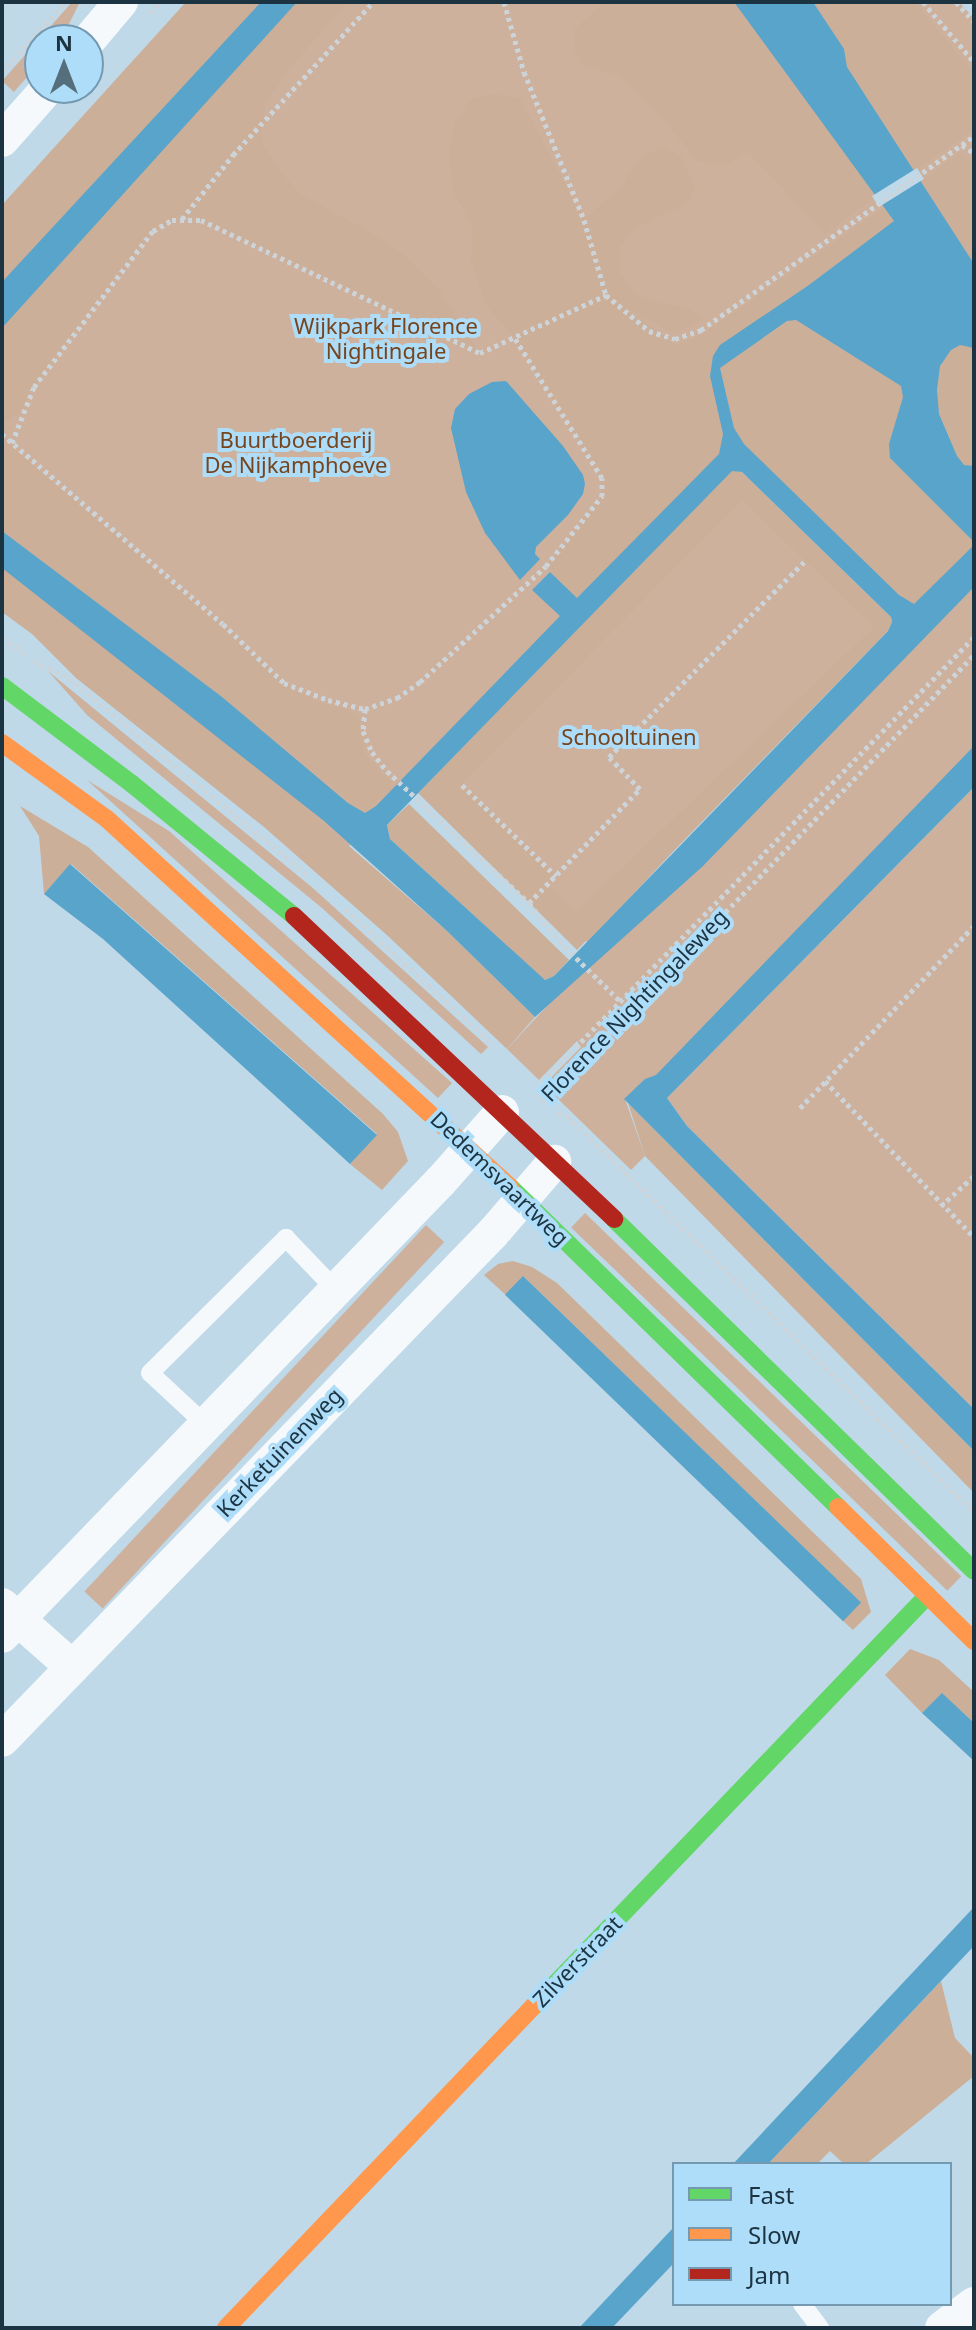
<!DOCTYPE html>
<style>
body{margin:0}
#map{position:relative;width:976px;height:2330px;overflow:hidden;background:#bfd9e8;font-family:"Noto Sans",sans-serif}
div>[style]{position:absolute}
.green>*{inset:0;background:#cdb19d;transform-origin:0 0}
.forest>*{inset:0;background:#ccaf98}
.water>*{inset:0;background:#59a4cb;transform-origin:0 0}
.pier>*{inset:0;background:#bfd9e8;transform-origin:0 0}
.path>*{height:5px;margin-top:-2.5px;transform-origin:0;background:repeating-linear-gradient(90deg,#ccd4d9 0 4px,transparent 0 8px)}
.lane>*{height:18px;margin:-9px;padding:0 9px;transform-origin:9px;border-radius:9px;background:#f5f9fc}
.street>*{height:34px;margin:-17px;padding:0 17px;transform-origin:17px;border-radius:17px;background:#f5f9fc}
.fast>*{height:18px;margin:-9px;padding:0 9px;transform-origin:9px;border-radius:9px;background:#63d668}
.slow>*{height:18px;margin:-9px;padding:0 9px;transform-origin:9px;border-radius:9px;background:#ff974d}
.jam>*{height:18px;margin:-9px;padding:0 9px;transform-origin:9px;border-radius:9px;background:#b3261e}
span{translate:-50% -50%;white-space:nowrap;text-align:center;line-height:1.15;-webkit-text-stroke:8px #aeddf9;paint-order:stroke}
.park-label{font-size:22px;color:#76441d}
.street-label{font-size:22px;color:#1c3442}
.frame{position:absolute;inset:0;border:4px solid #1c3442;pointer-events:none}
.legend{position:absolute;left:672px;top:2162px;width:280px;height:144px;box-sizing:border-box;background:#aeddf9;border:2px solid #7499b0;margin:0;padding:10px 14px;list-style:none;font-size:24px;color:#1c3442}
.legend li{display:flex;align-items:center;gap:16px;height:40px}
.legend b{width:40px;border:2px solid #7499b0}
.north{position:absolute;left:24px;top:24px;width:80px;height:80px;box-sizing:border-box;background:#aeddf9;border:2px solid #7499b0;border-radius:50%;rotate:0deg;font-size:22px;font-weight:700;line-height:32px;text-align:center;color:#1c3442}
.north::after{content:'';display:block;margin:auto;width:28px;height:36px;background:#556e7c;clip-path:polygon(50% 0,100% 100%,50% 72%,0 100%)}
</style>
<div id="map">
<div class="green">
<div style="clip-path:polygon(72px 2px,80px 2px,65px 32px,58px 40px,40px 40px,40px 62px,14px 92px,2px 81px)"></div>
<div style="clip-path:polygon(241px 2px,959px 2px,974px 18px,974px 772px,639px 1109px,625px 1099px,645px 1156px,631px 1170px,555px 1096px,592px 1058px,585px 1050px,546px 1089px,543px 1086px,581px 1047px,577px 1041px,539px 1080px,507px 1049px,901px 625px,738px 461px,334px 861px,2px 599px,2px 254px)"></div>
<div style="left:732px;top:470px;width:217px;height:444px;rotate:43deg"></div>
<div style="clip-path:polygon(48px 671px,314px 889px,488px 1047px,481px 1054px,322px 908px,87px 715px)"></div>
<div style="clip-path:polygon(87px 780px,169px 831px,452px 1083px,438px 1098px)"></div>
<div style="clip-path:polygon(974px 787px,974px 1409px,687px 1126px,667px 1098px)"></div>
<div style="left:585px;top:1213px;width:523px;height:20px;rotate:44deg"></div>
<div style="left:426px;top:1225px;width:25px;height:501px;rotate:43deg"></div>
</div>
<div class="forest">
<div style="clip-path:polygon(186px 2px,261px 2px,2px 282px,2px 205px)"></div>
<div style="clip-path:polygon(297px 2px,348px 2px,290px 68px,265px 105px,261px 140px,277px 168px,301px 194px,386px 241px,409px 259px,438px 289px,480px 353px,201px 220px,187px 218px,172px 220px,153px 231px,34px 386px,18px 414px,2px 423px,2px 328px)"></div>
<div style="clip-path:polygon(604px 2px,734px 2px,876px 196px,825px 234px,748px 152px,726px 164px,698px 162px,664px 120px,621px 77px,582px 65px,574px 49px,574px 30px)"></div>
<div style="clip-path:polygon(813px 2px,914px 2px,974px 73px,974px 130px,914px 171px,847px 67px,844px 49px)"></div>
<div style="clip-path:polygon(495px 94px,520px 99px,584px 219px,624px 184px,635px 163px,646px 153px,665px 148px,681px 157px,695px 187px,687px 204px,632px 229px,620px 247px,619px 272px,636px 295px,654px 302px,691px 309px,704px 320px,673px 334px,616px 302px,678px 345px,700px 336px,883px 208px,894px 221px,809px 285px,710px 376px,723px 434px,719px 454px,577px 598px,546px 566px,602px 496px,601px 478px,515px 338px,485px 304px,471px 261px,473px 226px,454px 194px,449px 156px,455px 122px,471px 99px)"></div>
<div style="clip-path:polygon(959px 153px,974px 162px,974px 264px,921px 182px)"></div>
<div style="clip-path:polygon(792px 319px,901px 386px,903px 397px,889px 444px,890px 458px,972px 540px,973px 546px,914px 604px,899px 595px,744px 444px,734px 428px,720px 368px)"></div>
<div style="clip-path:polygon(960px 345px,974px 348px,974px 466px,965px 465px,957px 456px,938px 409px,940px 366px,951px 350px)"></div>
<div style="clip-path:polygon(2px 439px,223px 624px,284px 683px,322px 704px,350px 710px,358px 718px,365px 754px,395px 787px,364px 813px,222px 697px,2px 531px)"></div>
<div style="clip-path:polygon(evenodd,732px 470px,742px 472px,891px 617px,892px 622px,888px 631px,577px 950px,418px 793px,732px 470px,742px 500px,874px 627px,576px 912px,548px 885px,556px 876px,462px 784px,742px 500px)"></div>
<div style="clip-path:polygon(2px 568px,275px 782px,447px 931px,535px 1017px,507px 1049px,388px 936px,264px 827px,76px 678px,32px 634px,2px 612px)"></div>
<div style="clip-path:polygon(409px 804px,569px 960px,554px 976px,545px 980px,541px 977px,390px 839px,387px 825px)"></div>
<div style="clip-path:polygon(20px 806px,88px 847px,383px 1114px,398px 1132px,408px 1161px,382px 1190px,350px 1164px,377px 1134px,71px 864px,44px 894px,39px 836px)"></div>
<div style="clip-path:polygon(628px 1103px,974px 1451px,974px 1493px,645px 1156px)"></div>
<div style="clip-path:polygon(513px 1261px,532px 1267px,557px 1283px,861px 1579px,871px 1612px,853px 1630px,842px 1620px,860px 1602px,524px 1277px,508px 1297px,484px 1275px,498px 1264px)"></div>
<div style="clip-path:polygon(910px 1649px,939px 1660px,974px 1692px,974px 1723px,942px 1694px,922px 1713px,885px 1675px)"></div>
<div style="clip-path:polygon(941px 1981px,955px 2038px,974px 2058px,974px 2076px,866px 2164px,844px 2164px,830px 2151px,817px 2164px,768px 2164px)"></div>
</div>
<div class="water">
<div style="clip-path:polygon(261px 2px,297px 2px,2px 328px,2px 282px)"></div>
<div style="clip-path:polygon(evenodd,734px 2px,813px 2px,844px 49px,847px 67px,974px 264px,974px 348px,960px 345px,951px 350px,940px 366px,937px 390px,939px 414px,957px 456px,964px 465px,974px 466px,974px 587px,703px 866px,535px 1017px,447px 931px,324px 821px,2px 568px,2px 531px,222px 697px,348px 803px,365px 813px,376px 806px,560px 616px,532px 590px,550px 572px,577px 598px,719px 454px,723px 434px,710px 376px,713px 356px,720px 345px,809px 285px,894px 221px,734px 2px,796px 320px,901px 386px,903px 397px,889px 444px,890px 458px,972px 540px,973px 546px,914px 604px,899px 595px,744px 444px,734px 428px,720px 368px,787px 321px,796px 320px,734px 2px,732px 471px,742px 472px,891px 617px,892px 622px,888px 631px,554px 976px,545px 980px,390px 839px,387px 825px,732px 471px)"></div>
<div style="clip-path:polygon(506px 381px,563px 446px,583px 475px,585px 484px,583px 494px,568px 515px,536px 547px,535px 554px,540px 559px,520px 580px,485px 533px,466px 492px,451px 428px,455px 409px,469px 394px,492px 382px)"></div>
<div style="clip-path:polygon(974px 746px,974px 787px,667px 1098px,687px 1126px,974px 1409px,974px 1451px,624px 1099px,645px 1079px,656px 1075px)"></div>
<div style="clip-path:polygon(70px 864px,377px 1135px,350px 1164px,103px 939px,44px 894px)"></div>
<div style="left:523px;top:1276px;width:470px;height:26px;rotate:44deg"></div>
<div style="clip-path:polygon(942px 1693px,974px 1723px,974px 1761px,922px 1713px)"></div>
<div style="clip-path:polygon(974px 1907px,974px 1946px,768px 2164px,733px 2164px)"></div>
<div style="clip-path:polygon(674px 2227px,674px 2263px,612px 2328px,579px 2328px)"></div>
</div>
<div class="pier">
<div style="left:917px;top:168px;width:13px;height:53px;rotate:58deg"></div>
</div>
<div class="path">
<div style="left:504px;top:2px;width:73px;rotate:74.1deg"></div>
<div style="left:524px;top:72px;width:160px;rotate:67.9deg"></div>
<div style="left:584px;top:220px;width:78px;rotate:73.7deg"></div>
<div style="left:923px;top:2px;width:79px;rotate:49.6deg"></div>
<div style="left:956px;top:2px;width:26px;rotate:47deg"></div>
<div style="left:150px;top:13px;width:15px;rotate:-48deg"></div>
<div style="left:2px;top:72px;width:95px;rotate:-47.6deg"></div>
<div style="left:88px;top:82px;width:15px;rotate:-48deg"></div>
<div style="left:962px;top:145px;width:14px;rotate:34deg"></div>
<div style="left:182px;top:219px;width:82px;rotate:-51.4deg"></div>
<div style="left:233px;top:155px;width:207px;rotate:-47.5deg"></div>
<div style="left:2px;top:434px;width:291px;rotate:40.7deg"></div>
<div style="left:223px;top:624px;width:85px;rotate:44deg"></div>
<div style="left:284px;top:683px;width:47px;rotate:21.1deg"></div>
<div style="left:328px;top:700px;width:38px;rotate:14deg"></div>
<div style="left:365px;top:709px;width:34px;rotate:-19deg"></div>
<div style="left:397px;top:698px;width:28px;rotate:-35deg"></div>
<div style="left:420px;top:682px;width:171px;rotate:-42.6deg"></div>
<div style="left:546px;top:566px;width:90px;rotate:-51.3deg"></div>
<div style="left:602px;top:496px;width:18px;rotate:-90deg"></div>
<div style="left:602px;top:478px;width:165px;rotate:-121.9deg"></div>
<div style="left:12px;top:443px;width:60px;rotate:-68.6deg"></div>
<div style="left:34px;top:387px;width:196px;rotate:-52.7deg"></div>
<div style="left:153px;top:231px;width:22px;rotate:-30deg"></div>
<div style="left:172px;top:220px;width:29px"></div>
<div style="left:201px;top:220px;width:309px;rotate:25.5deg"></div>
<div style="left:480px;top:353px;width:139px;rotate:-24.7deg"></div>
<div style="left:606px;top:295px;width:56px;rotate:39.9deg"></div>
<div style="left:649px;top:331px;width:27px;rotate:17deg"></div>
<div style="left:675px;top:339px;width:28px;rotate:-19deg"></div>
<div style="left:701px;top:330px;width:335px;rotate:-35.4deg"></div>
<div style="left:2px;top:637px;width:29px;rotate:38deg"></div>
<div style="left:33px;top:661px;width:40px;rotate:25deg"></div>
<div style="left:69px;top:678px;width:310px;rotate:39.6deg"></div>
<div style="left:365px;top:709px;width:22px;rotate:95deg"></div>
<div style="left:363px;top:731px;width:23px;rotate:67deg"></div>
<div style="left:372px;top:752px;width:24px;rotate:52deg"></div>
<div style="left:387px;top:771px;width:194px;rotate:42.9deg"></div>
<div style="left:529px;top:903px;width:48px;rotate:51.7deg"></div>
<div style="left:559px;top:941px;width:86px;rotate:44.5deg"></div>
<div style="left:462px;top:785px;width:131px;rotate:44.1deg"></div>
<div style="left:529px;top:903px;width:159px;rotate:-45.8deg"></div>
<div style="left:640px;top:789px;width:45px;rotate:-134.1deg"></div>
<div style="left:609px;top:757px;width:277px;rotate:-45deg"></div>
<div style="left:345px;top:909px;width:193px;rotate:42.5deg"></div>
<div style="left:487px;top:1039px;width:10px;rotate:73deg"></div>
<div style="left:825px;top:1081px;width:216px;rotate:46.3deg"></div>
<div style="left:540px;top:1097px;width:15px;rotate:-82deg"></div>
<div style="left:542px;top:1082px;width:620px;rotate:-45.85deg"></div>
<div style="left:542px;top:1102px;width:622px;rotate:-45.98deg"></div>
<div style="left:800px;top:1108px;width:252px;rotate:-46.3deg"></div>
<div style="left:558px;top:1113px;width:9px;rotate:18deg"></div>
<div style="left:567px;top:1116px;width:568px;rotate:44.22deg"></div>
<div style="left:941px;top:1206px;width:45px;rotate:-42.3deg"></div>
</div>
<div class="lane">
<div style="left:206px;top:1425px;width:76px;rotate:-137.1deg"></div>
<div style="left:150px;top:1373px;width:192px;rotate:-44.8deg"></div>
<div style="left:286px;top:1238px;width:69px;rotate:46.2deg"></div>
<div style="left:802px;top:2304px;width:30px;rotate:53deg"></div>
</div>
<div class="street">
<div style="left:88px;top:41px;width:51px;rotate:-49.8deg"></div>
<div style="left:2px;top:140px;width:69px;rotate:-48.5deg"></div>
<div style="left:2px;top:1605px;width:94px;rotate:41.5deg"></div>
<div style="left:2px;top:1636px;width:632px;rotate:-46.03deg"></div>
<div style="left:441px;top:1181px;width:92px;rotate:-48.5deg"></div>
<div style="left:2px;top:1740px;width:706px;rotate:-45.92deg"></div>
<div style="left:493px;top:1233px;width:94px;rotate:-49.3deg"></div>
<div style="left:942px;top:2328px;width:40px;rotate:-37deg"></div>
</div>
<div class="fast">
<div style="left:2px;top:686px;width:163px;rotate:37deg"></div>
<div style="left:132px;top:784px;width:209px;rotate:39.2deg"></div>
<div style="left:510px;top:1187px;width:458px;rotate:44.3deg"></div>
<div style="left:614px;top:1219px;width:503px;rotate:44.36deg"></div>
<div style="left:534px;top:2006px;width:569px;rotate:-46.21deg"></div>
</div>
<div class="slow">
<div style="left:2px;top:743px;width:130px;rotate:35.9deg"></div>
<div style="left:107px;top:819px;width:546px;rotate:42.4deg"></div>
<div style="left:838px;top:1507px;width:191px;rotate:44.6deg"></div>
<div style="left:226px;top:2328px;width:446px;rotate:-46.3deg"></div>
</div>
<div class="jam">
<div style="left:294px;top:916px;width:441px;rotate:43.4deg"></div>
</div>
<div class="park-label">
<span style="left:386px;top:338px">Wijkpark Florence<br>Nightingale</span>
<span style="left:296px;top:452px">Buurtboerderij<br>De Nijkamphoeve</span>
<span style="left:629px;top:737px">Schooltuinen</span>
</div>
<div class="street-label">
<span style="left:634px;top:1005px;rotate:-46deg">Florence Nightingaleweg</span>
<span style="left:500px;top:1178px;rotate:44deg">Dedemsvaartweg</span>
<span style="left:279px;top:1452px;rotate:-46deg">Kerketuinenweg</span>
<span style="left:577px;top:1961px;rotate:-46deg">Zilverstraat</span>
</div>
<div class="frame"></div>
<ul class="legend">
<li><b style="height:10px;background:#63d668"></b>Fast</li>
<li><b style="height:10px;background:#ff974d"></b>Slow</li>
<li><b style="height:10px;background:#b3261e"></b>Jam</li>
</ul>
<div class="north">N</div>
</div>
